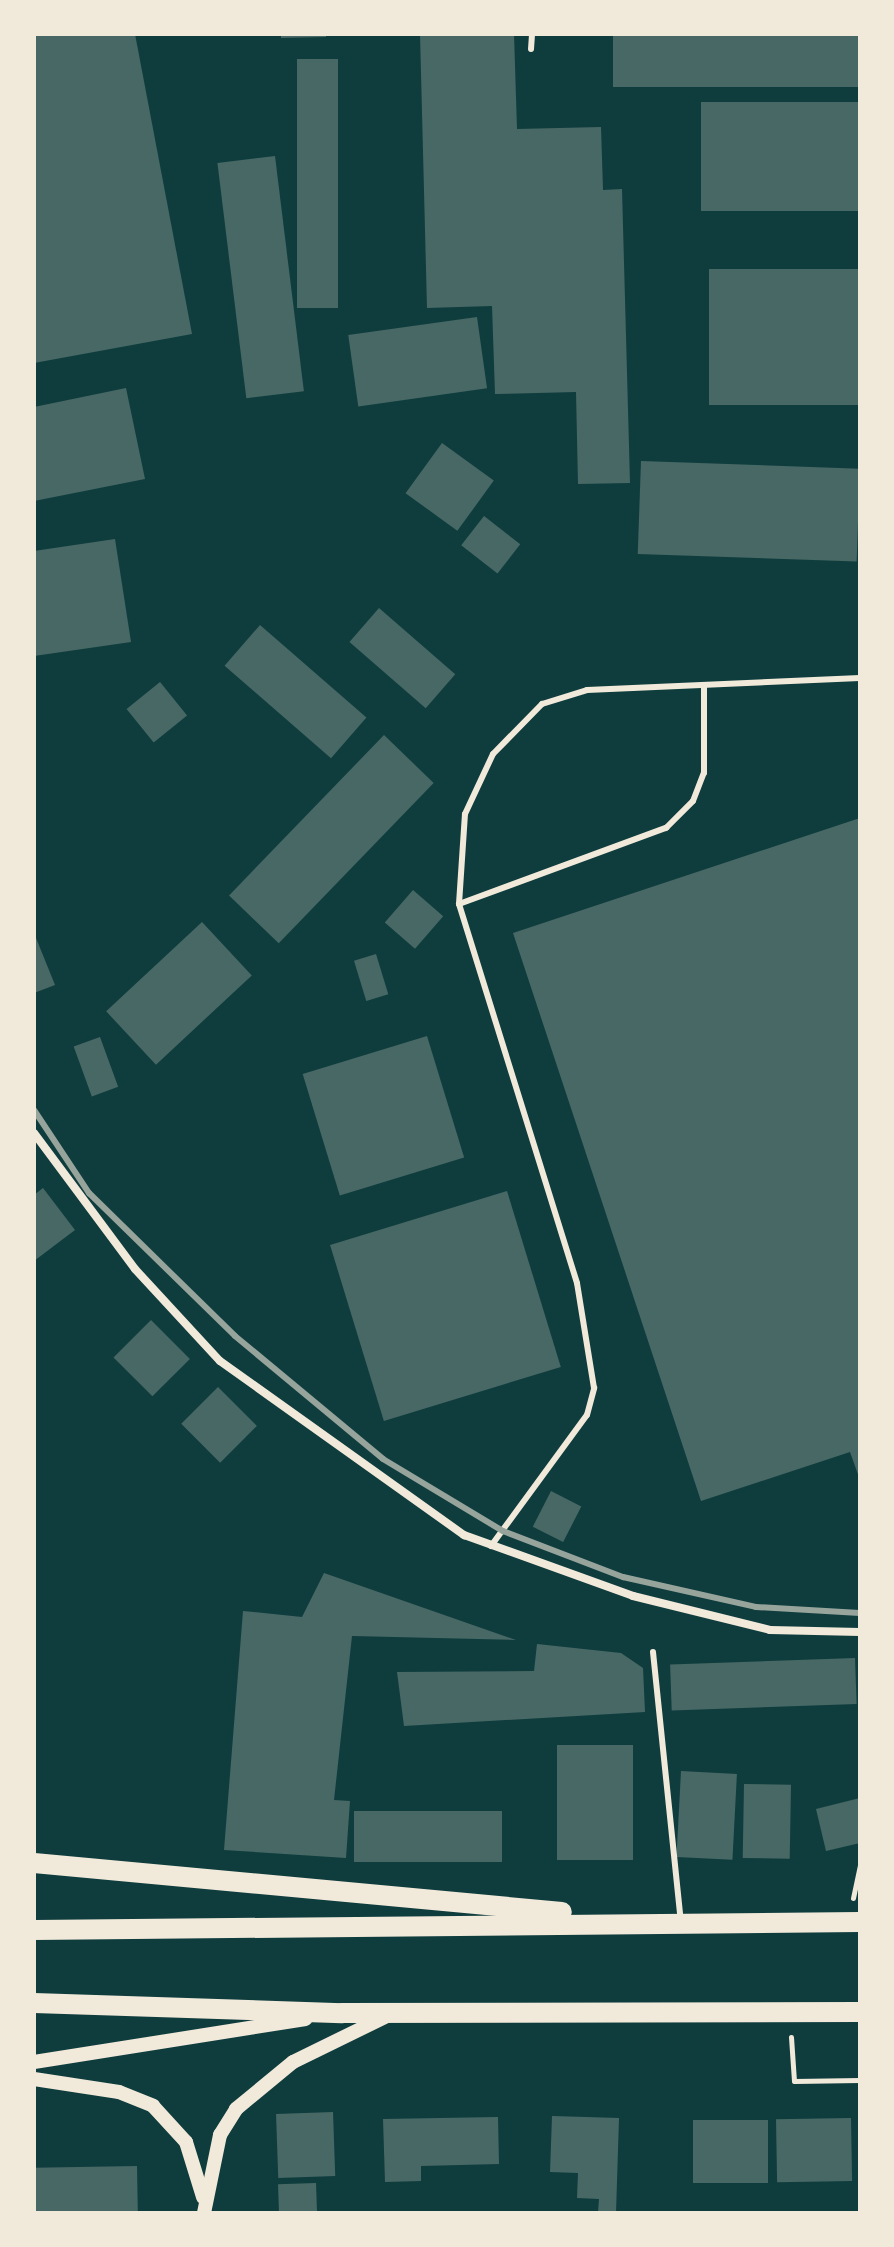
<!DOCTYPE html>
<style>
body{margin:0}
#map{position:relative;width:894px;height:2247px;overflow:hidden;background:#0f3d3e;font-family:Spectral,serif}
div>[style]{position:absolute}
.building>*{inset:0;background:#486865;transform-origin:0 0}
.path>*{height:5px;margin:-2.5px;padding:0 2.5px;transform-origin:2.5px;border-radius:2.5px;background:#f1e9da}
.service>*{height:6px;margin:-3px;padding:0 3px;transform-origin:3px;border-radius:3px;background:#f1e9da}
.minor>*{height:8px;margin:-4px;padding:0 4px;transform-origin:4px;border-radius:4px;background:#f1e9da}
.tertiary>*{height:14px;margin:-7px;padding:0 7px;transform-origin:7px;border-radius:7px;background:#f1e9da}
.primary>*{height:20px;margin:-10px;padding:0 10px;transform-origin:10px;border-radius:10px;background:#f1e9da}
.rail>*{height:6px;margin:-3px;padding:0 3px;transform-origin:3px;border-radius:3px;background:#97a49c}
span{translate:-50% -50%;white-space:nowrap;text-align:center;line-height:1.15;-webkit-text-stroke:6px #f1e9da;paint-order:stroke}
.frame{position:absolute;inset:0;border:36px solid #f1e9da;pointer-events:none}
</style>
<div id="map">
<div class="building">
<div style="clip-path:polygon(34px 34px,135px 34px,192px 334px,34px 363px)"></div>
<div style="clip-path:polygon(281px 34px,326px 34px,326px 37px,281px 38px)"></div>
<div style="clip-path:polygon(420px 34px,514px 34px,517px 129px,601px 127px,603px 190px,622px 189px,630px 483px,578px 484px,576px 392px,495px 394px,492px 306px,427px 308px)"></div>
<div style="left:613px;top:34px;width:247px;height:53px"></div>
<div style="left:297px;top:59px;width:41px;height:249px"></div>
<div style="left:860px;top:102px;width:109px;height:159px;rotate:90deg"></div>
<div style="left:275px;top:156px;width:237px;height:58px;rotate:83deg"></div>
<div style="left:709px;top:269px;width:151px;height:136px"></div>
<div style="left:477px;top:317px;width:72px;height:130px;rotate:82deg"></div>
<div style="clip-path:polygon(126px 388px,145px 479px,34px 501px,34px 407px)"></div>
<div style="left:442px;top:443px;width:64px;height:62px;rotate:36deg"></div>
<div style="left:641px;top:461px;width:219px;height:93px;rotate:2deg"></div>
<div style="left:484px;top:516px;width:46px;height:37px;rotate:38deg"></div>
<div style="clip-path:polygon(115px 539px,131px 642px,34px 656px,34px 551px)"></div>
<div style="left:379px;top:608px;width:101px;height:45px;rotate:41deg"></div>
<div style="left:260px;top:625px;width:141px;height:54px;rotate:41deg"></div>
<div style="left:160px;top:682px;width:43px;height:43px;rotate:51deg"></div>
<div style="left:384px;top:735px;width:69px;height:223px;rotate:44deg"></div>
<div style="clip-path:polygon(860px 818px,860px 1480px,850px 1452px,701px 1501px,513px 933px)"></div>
<div style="left:413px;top:890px;width:40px;height:43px;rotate:41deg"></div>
<div style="left:202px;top:922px;width:73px;height:131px;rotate:47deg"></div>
<div style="clip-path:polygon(34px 933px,55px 985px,34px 993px)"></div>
<div style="left:376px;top:954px;width:42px;height:23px;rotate:73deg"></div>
<div style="left:427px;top:1036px;width:127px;height:130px;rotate:73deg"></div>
<div style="left:100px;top:1037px;width:53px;height:28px;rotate:70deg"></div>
<div style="clip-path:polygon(43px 1188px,75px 1230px,34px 1261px,34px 1195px)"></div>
<div style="left:507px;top:1191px;width:184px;height:185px;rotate:73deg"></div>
<div style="left:151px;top:1320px;width:55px;height:53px;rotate:45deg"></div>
<div style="left:218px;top:1387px;width:55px;height:52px;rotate:45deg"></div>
<div style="left:551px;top:1491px;width:34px;height:40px;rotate:27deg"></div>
<div style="clip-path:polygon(324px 1573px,516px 1640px,352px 1636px,334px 1800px,350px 1801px,346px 1858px,224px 1850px,243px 1611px,302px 1617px)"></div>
<div style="clip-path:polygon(537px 1644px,621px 1653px,643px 1668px,645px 1712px,404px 1726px,397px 1672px,534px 1671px)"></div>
<div style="left:855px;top:1658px;width:46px;height:185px;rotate:88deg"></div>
<div style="left:557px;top:1745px;width:76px;height:115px"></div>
<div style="left:681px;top:1771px;width:56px;height:86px;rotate:3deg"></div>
<div style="left:744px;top:1784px;width:47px;height:74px;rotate:1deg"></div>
<div style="clip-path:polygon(860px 1798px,860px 1843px,826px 1851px,816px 1809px)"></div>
<div style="left:354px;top:1811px;width:148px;height:51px"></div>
<div style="left:333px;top:2112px;width:64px;height:57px;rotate:88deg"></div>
<div style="clip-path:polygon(552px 2116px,619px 2118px,616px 2213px,598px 2213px,599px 2199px,577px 2198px,578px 2173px,550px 2172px)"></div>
<div style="clip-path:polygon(498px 2117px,499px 2164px,421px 2166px,421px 2181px,385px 2182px,383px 2119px)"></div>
<div style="left:851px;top:2118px;width:63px;height:75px;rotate:89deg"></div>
<div style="left:693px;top:2120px;width:75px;height:63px"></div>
<div style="left:137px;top:2166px;width:47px;height:103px;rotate:89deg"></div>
<div style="left:316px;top:2183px;width:30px;height:38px;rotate:88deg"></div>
</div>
<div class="path">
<div style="left:853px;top:1898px;width:35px;rotate:-78deg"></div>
<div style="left:791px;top:2037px;width:44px;rotate:86.1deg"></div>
<div style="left:794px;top:2081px;width:66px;rotate:-0.9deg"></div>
</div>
<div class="service">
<div style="left:531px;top:49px;width:15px;rotate:-86deg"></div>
<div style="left:459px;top:904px;width:221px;rotate:-20.2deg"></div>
<div style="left:666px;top:828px;width:38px;rotate:-45deg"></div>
<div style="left:693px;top:801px;width:30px;rotate:-69deg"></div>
<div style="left:704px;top:773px;width:88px;rotate:-90deg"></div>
<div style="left:491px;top:1546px;width:162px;rotate:-53.8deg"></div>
<div style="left:587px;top:1415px;width:28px;rotate:-75deg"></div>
<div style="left:594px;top:1388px;width:106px;rotate:-99.2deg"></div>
<div style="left:577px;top:1283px;width:397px;rotate:-107.3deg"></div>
<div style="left:459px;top:904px;width:90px;rotate:-86.2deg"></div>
<div style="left:465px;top:814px;width:66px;rotate:-65deg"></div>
<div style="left:493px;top:754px;width:70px;rotate:-45.6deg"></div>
<div style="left:542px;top:704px;width:47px;rotate:-17.3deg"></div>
<div style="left:587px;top:690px;width:273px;rotate:-2.5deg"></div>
<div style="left:653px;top:1652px;width:270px;rotate:84.1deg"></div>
</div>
<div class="minor">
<div style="left:34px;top:1133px;width:169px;rotate:53.4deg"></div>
<div style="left:135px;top:1269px;width:125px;rotate:47.3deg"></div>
<div style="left:220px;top:1361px;width:300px;rotate:35.5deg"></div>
<div style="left:464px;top:1535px;width:180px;rotate:19.8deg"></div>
<div style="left:633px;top:1596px;width:141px;rotate:13.9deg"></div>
<div style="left:770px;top:1630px;width:90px;rotate:1.3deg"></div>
</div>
<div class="tertiary">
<div style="left:34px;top:2062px;width:275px;rotate:-9deg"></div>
<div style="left:34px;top:2079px;width:86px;rotate:8.7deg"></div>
<div style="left:119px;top:2092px;width:37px;rotate:22deg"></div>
<div style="left:153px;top:2106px;width:49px;rotate:47.5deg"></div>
<div style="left:186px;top:2142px;width:58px;rotate:72.8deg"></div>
<div style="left:204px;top:2213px;width:80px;rotate:-78.4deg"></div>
<div style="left:220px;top:2135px;width:31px;rotate:-58deg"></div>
<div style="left:236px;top:2109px;width:74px;rotate:-39.5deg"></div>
<div style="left:293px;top:2062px;width:107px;rotate:-26.1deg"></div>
</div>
<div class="primary">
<div style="left:34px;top:1863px;width:530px;rotate:5.3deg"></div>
<div style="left:34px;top:1930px;width:826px;rotate:-0.55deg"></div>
<div style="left:34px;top:2003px;width:308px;rotate:1.9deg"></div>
<div style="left:342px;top:2013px;width:518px;rotate:-0.11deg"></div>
</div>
<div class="rail">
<div style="left:34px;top:1110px;width:100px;rotate:56.5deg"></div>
<div style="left:89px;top:1193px;width:204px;rotate:44.4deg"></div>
<div style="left:235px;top:1336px;width:192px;rotate:39.7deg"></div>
<div style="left:383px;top:1459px;width:140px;rotate:31deg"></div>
<div style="left:503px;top:1531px;width:129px;rotate:21deg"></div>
<div style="left:623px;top:1577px;width:136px;rotate:12.7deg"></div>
<div style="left:756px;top:1607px;width:104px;rotate:3.3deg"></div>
</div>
<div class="frame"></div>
</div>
